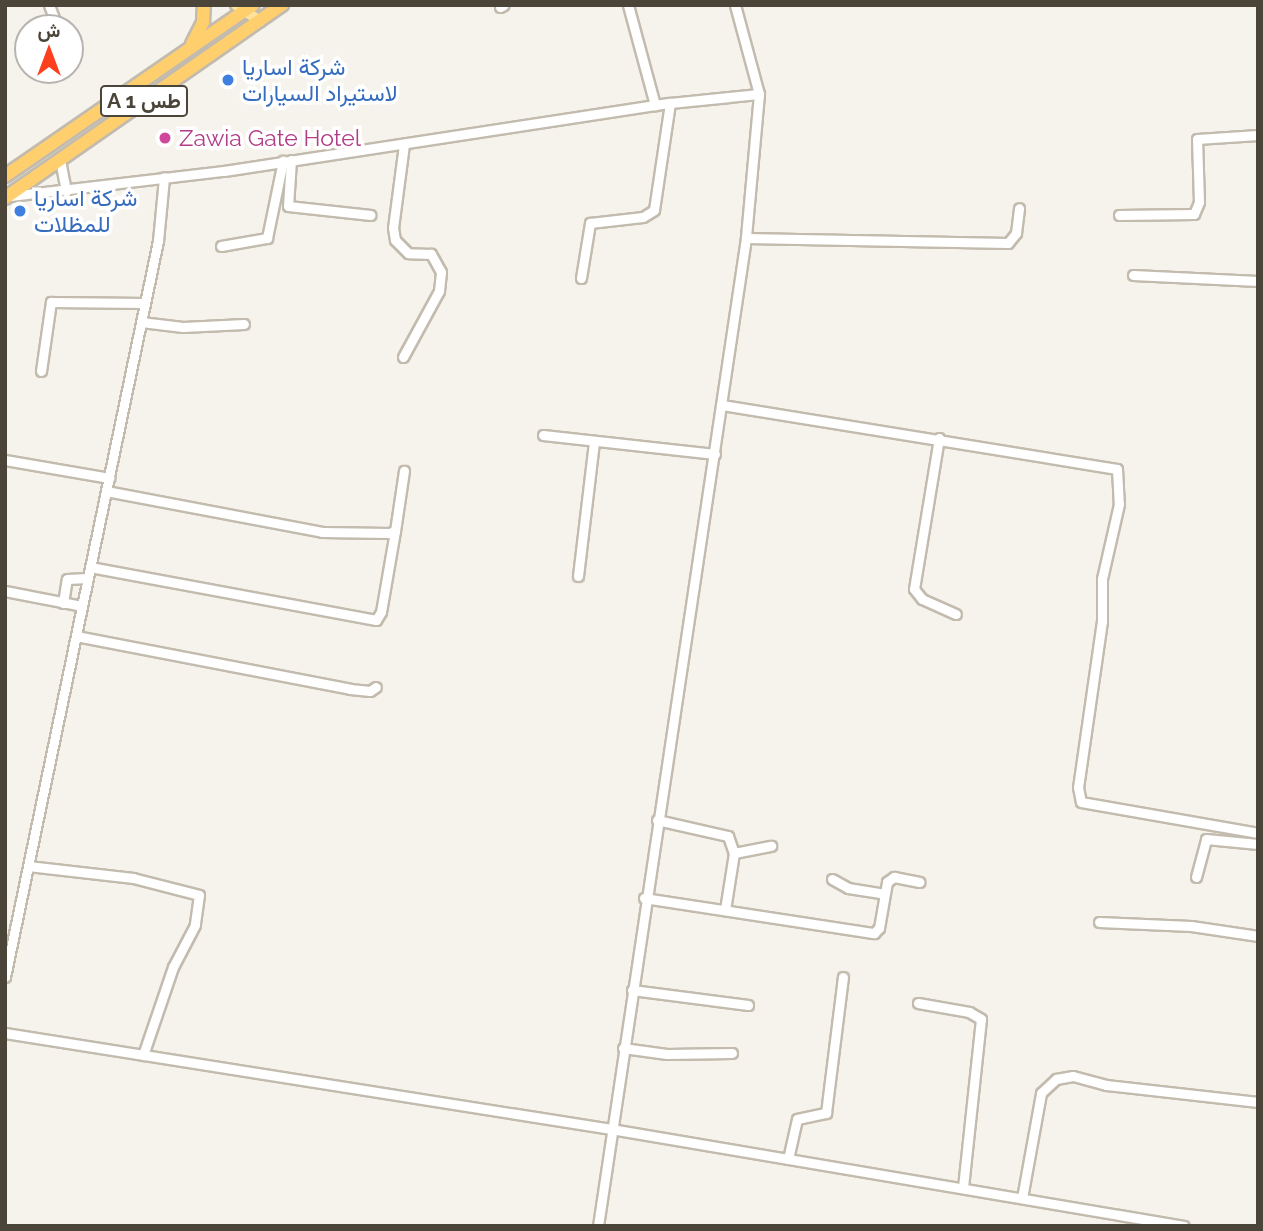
<!DOCTYPE html>
<meta charset="utf-8">
<style>
body{margin:0}
#map{position:relative;width:1263px;height:1231px;overflow:hidden;background:#f6f3ec;font-family:Raleway,Vazirmatn,sans-serif}
div>[style]{position:absolute}
.roads{filter:drop-shadow(2px 0 #c2bbae) drop-shadow(-2px 0 #c2bbae) drop-shadow(0 2px #c2bbae) drop-shadow(0 -2px #c2bbae)}
.minor>*{height:9px;margin:-4.5px;padding:0 4.5px;transform-origin:4.5px;border-radius:4.5px;background:#fff}
.major>*{height:10px;margin:-5px;padding:0 5px;transform-origin:5px;border-radius:5px;background:#ffe39c}
.highway>*{height:12px;margin:-6px;padding:0 6px;transform-origin:6px;border-radius:6px;background:#ffcf6e}
.dots>*{width:19px;height:19px;translate:-50% -50%;box-sizing:border-box;border:4px solid #fff;border-radius:50%}
span{translate:-50% -50%;white-space:nowrap;text-align:center;line-height:1.15;-webkit-text-stroke:7px #fff;paint-order:stroke}
.shield-label span{padding:2px 5px;background:#fff;border:2px solid;border-radius:5px;-webkit-text-stroke-width:0}
.shield-label{font-size:21px;color:#4b4439;font-weight:700}
.shop-label{font-size:23px;color:#366cbe}
.left{translate:0 -50%;text-align:left}
.hotel-label{font-size:23px;color:#b23c85}
.frame{position:absolute;inset:0;border:7px solid #4b4439;pointer-events:none}
.north{position:absolute;left:14px;top:14px;width:70px;height:70px;box-sizing:border-box;background:#fff;border:2px solid #b7b4b0;border-radius:50%;rotate:0deg;font-size:19px;font-weight:700;line-height:28px;text-align:center;color:#4b4439}
.north::after{content:'';display:block;margin:auto;width:24px;height:32px;background:#fc3f1d;clip-path:polygon(50% 0,100% 100%,50% 72%,0 100%)}
</style>
<div id="map">
<div class="roads">
<div class="minor">
<div style="left:49px;top:5px;width:25px;rotate:69deg"></div>
<div style="left:628px;top:5px;width:104px;rotate:74.9deg"></div>
<div style="left:735px;top:5px;width:92px;rotate:74.9deg"></div>
<div style="left:500px;top:7px;width:4px;rotate:-27deg"></div>
<div style="left:60px;top:160px;width:32px;rotate:79deg"></div>
<div style="left:291px;top:160px;width:46px;rotate:93.7deg"></div>
<div style="left:288px;top:206px;width:83px;rotate:6.2deg"></div>
<div style="left:10px;top:196px;width:215px;rotate:-6.7deg"></div>
<div style="left:224px;top:171px;width:451px;rotate:-8.7deg"></div>
<div style="left:670px;top:103px;width:89px;rotate:-5.8deg"></div>
<div style="left:759px;top:94px;width:145px;rotate:95.2deg"></div>
<div style="left:746px;top:238px;width:999px;rotate:98.52deg"></div>
<div style="left:1119px;top:215px;width:75px;rotate:-0.8deg"></div>
<div style="left:1194px;top:214px;width:13px;rotate:-67deg"></div>
<div style="left:1199px;top:202px;width:63px;rotate:-91.8deg"></div>
<div style="left:1197px;top:139px;width:61px;rotate:-3.8deg"></div>
<div style="left:746px;top:238px;width:262px;rotate:1.1deg"></div>
<div style="left:1008px;top:243px;width:13px;rotate:-51deg"></div>
<div style="left:1016px;top:233px;width:25px;rotate:-83deg"></div>
<div style="left:221px;top:246px;width:47px;rotate:-9.9deg"></div>
<div style="left:267px;top:238px;width:79px;rotate:-78.3deg"></div>
<div style="left:1133px;top:275px;width:125px;rotate:2.7deg"></div>
<div style="left:581px;top:278px;width:56px;rotate:-80.7deg"></div>
<div style="left:590px;top:223px;width:53px;rotate:-6.5deg"></div>
<div style="left:643px;top:217px;width:13px;rotate:-32deg"></div>
<div style="left:654px;top:210px;width:108px;rotate:-81.5deg"></div>
<div style="left:141px;top:322px;width:42px;rotate:6.8deg"></div>
<div style="left:183px;top:327px;width:61px;rotate:-2.8deg"></div>
<div style="left:403px;top:357px;width:75px;rotate:-61.4deg"></div>
<div style="left:439px;top:291px;width:19px;rotate:-84deg"></div>
<div style="left:441px;top:272px;width:21px;rotate:-119deg"></div>
<div style="left:431px;top:254px;width:23px;rotate:-178deg"></div>
<div style="left:408px;top:253px;width:18px;rotate:-135deg"></div>
<div style="left:395px;top:240px;width:12px;rotate:-99deg"></div>
<div style="left:393px;top:228px;width:85px;rotate:-82.5deg"></div>
<div style="left:41px;top:371px;width:70px;rotate:-81.8deg"></div>
<div style="left:51px;top:302px;width:94px;rotate:0.6deg"></div>
<div style="left:722px;top:405px;width:400px;rotate:9.2deg"></div>
<div style="left:1117px;top:469px;width:35px;rotate:87deg"></div>
<div style="left:1119px;top:504px;width:77px;rotate:102.8deg"></div>
<div style="left:1102px;top:579px;width:42px;rotate:90deg"></div>
<div style="left:1102px;top:621px;width:168px;rotate:98.2deg"></div>
<div style="left:1078px;top:787px;width:15px;rotate:79deg"></div>
<div style="left:1081px;top:802px;width:180px;rotate:9.9deg"></div>
<div style="left:543px;top:435px;width:173px;rotate:6.3deg"></div>
<div style="left:939px;top:438px;width:153px;rotate:99.4deg"></div>
<div style="left:914px;top:589px;width:13px;rotate:51deg"></div>
<div style="left:922px;top:599px;width:37px;rotate:24deg"></div>
<div style="left:5px;top:460px;width:106px;rotate:9.8deg"></div>
<div style="left:106px;top:491px;width:220px;rotate:10.7deg"></div>
<div style="left:322px;top:532px;width:67px;rotate:0.9deg"></div>
<div style="left:389px;top:533px;width:6px;rotate:-18deg"></div>
<div style="left:395px;top:531px;width:61px;rotate:-81.5deg"></div>
<div style="left:90px;top:567px;width:291px;rotate:10.5deg"></div>
<div style="left:376px;top:620px;width:9px;rotate:-58deg"></div>
<div style="left:381px;top:612px;width:82px;rotate:-80.2deg"></div>
<div style="left:578px;top:576px;width:135px;rotate:-83.2deg"></div>
<div style="left:5px;top:591px;width:78px;rotate:11deg"></div>
<div style="left:63px;top:603px;width:24px;rotate:-81deg"></div>
<div style="left:67px;top:579px;width:21px;rotate:-3deg"></div>
<div style="left:76px;top:636px;width:279px;rotate:10.9deg"></div>
<div style="left:350px;top:689px;width:20px;rotate:6deg"></div>
<div style="left:370px;top:691px;width:7px;rotate:-34deg"></div>
<div style="left:657px;top:820px;width:73px;rotate:12.7deg"></div>
<div style="left:728px;top:836px;width:18px;rotate:71deg"></div>
<div style="left:734px;top:853px;width:58px;rotate:99deg"></div>
<div style="left:734px;top:853px;width:38px;rotate:-11deg"></div>
<div style="left:28px;top:866px;width:106px;rotate:6.5deg"></div>
<div style="left:133px;top:878px;width:68px;rotate:14.4deg"></div>
<div style="left:199px;top:895px;width:30px;rotate:98deg"></div>
<div style="left:195px;top:925px;width:47px;rotate:117.6deg"></div>
<div style="left:173px;top:967px;width:93px;rotate:108.8deg"></div>
<div style="left:1196px;top:877px;width:39px;rotate:-75deg"></div>
<div style="left:1206px;top:839px;width:52px;rotate:5.5deg"></div>
<div style="left:832px;top:879px;width:18px;rotate:29deg"></div>
<div style="left:848px;top:888px;width:36px;rotate:9deg"></div>
<div style="left:644px;top:898px;width:233px;rotate:8.7deg"></div>
<div style="left:874px;top:933px;width:7px;rotate:-45deg"></div>
<div style="left:879px;top:928px;width:47px;rotate:-80.1deg"></div>
<div style="left:887px;top:882px;width:9px;rotate:-36deg"></div>
<div style="left:894px;top:877px;width:26px;rotate:11deg"></div>
<div style="left:1099px;top:922px;width:92px;rotate:2.5deg"></div>
<div style="left:1191px;top:926px;width:68px;rotate:8.5deg"></div>
<div style="left:5px;top:977px;width:752px;rotate:-78.26deg"></div>
<div style="left:158px;top:241px;width:64px;rotate:-84.6deg"></div>
<div style="left:632px;top:990px;width:117px;rotate:7.4deg"></div>
<div style="left:918px;top:1003px;width:52px;rotate:10deg"></div>
<div style="left:969px;top:1012px;width:14px;rotate:30deg"></div>
<div style="left:981px;top:1019px;width:170px;rotate:96.1deg"></div>
<div style="left:5px;top:1033px;width:614px;rotate:9deg"></div>
<div style="left:611px;top:1129px;width:581px;rotate:9.61deg"></div>
<div style="left:623px;top:1048px;width:44px;rotate:7.8deg"></div>
<div style="left:667px;top:1054px;width:65px;rotate:-0.9deg"></div>
<div style="left:788px;top:1159px;width:41px;rotate:-77.3deg"></div>
<div style="left:797px;top:1119px;width:30px;rotate:-12deg"></div>
<div style="left:826px;top:1113px;width:137px;rotate:-82.9deg"></div>
<div style="left:1022px;top:1198px;width:107px;rotate:-79.7deg"></div>
<div style="left:1041px;top:1093px;width:21px;rotate:-43deg"></div>
<div style="left:1056px;top:1079px;width:17px;rotate:-10deg"></div>
<div style="left:1073px;top:1076px;width:34px;rotate:15deg"></div>
<div style="left:1106px;top:1085px;width:153px;rotate:6.4deg"></div>
</div>
<div class="major">
<div style="left:236px;top:5px;width:29px;rotate:34deg"></div>
</div>
<div class="highway">
<div style="left:192px;top:44px;width:25px;rotate:-63deg"></div>
<div style="left:203px;top:22px;width:17px;rotate:-87deg"></div>
<div style="left:5px;top:176px;width:301px;rotate:-34.6deg"></div>
<div style="left:5px;top:198px;width:338px;rotate:-34.9deg"></div>
</div>
</div>
<div class="dots">
<div style="left:228px;top:80px;background:#3f7fe0"></div>
<div style="left:165px;top:138px;background:#d1479c"></div>
<div style="left:20px;top:211px;background:#3f7fe0"></div>
</div>
<div class="shield-label">
<span style="left:144px;top:101px">A 1 طس</span>
</div>
<div class="shop-label">
<span class="left" style="left:242px;top:80px">شركة اساريا<br>لاستيراد السيارات</span>
<span class="left" style="left:34px;top:211px">شركة اساريا<br>للمظلات</span>
</div>
<div class="hotel-label">
<span class="left" style="left:179px;top:138px">Zawia Gate Hotel</span>
</div>
<div class="frame"></div>
<div class="north">ش</div>
</div>
